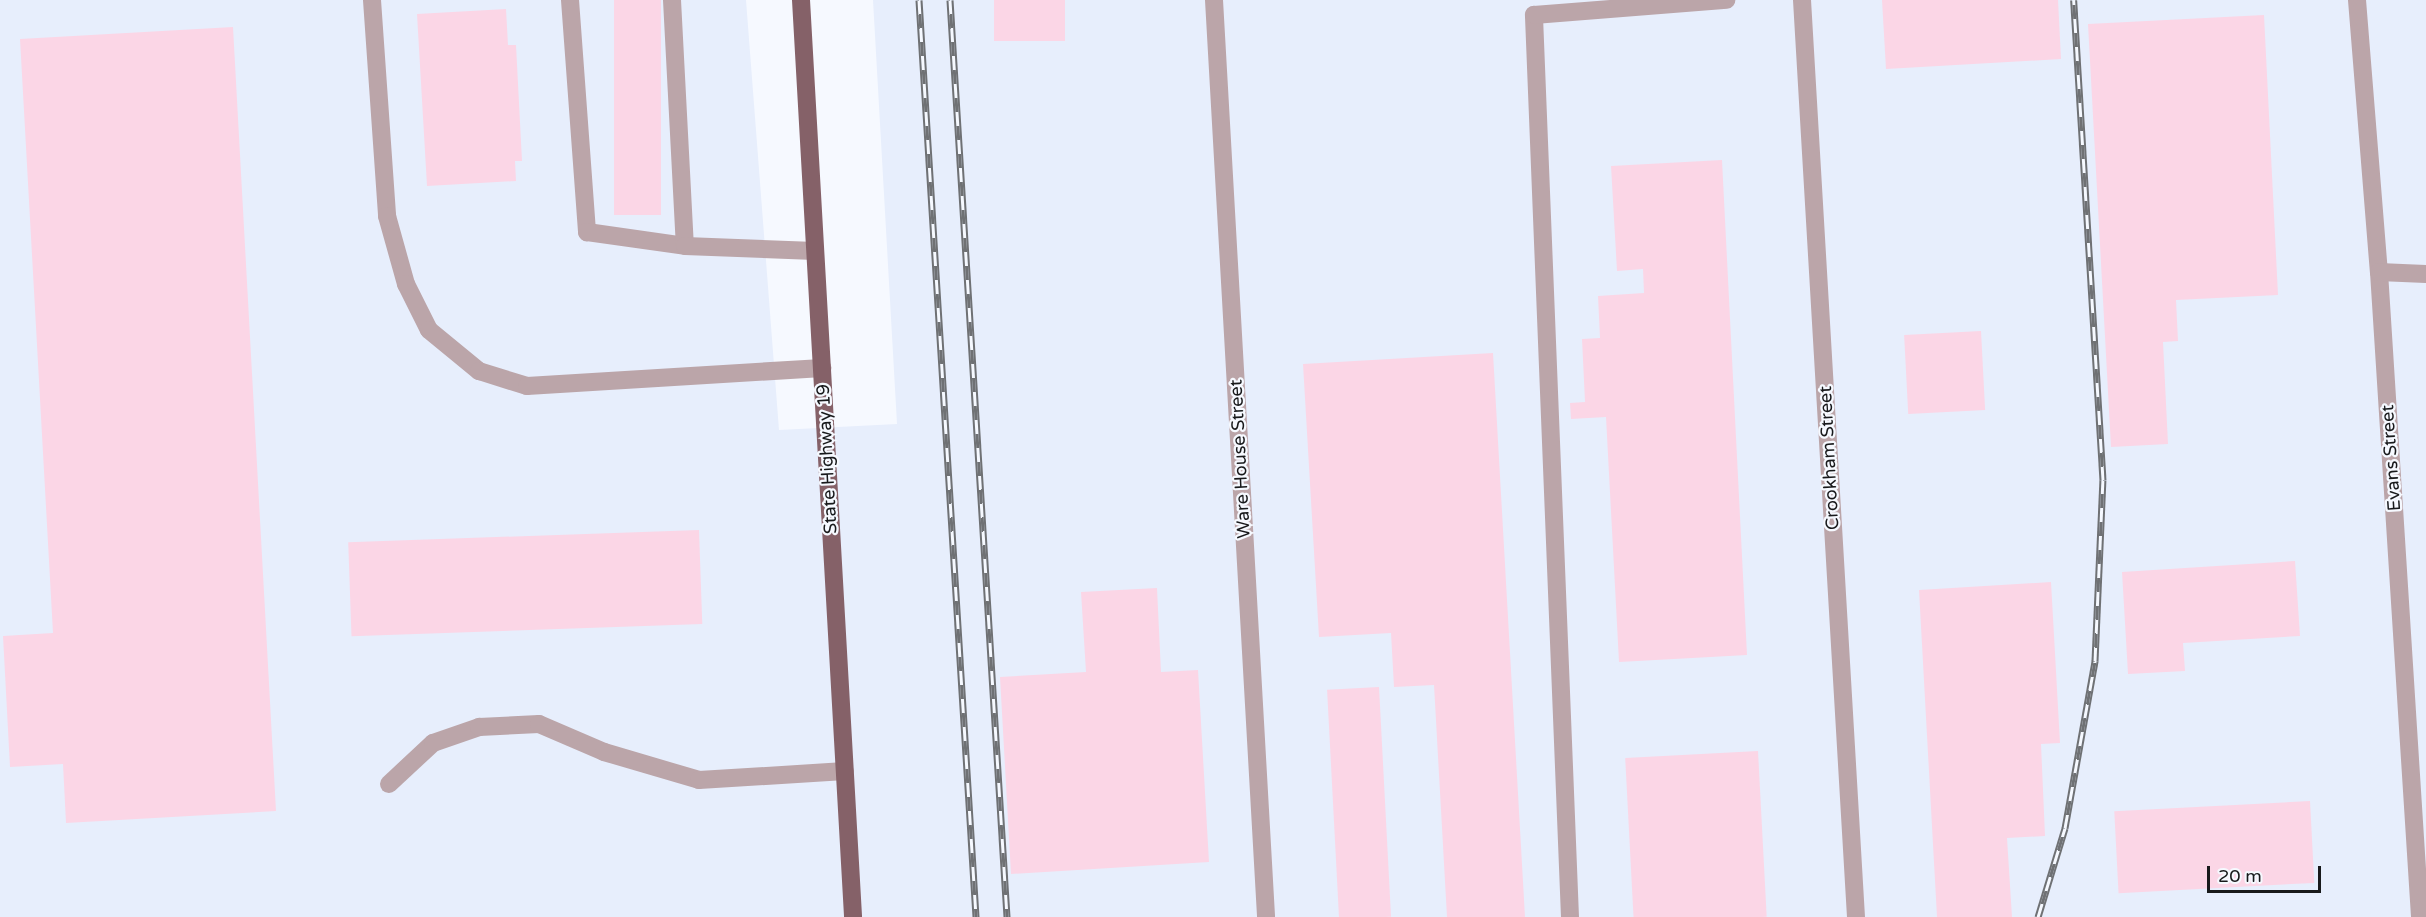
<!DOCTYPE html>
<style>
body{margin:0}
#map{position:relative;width:2426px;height:917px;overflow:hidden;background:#f6f9ff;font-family:"Varela Round",sans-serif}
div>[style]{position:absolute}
.built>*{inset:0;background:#e7eefc}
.building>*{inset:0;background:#fbd6e6;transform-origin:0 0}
.service>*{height:18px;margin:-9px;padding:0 9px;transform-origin:9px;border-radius:9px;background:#bba5a9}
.minor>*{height:18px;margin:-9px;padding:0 9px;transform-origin:9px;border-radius:9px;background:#bba5a9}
.primary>*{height:18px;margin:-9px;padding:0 9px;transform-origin:9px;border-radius:9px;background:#856168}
.rail>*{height:7px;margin-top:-3.5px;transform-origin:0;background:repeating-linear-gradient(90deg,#f6f9ff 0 14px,#6f7174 0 28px);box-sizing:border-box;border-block:2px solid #6f7174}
span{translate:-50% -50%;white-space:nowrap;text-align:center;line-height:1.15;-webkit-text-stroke:4.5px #f6f9ff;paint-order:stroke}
.street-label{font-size:18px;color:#18191b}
.scale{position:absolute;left:2207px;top:866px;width:114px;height:27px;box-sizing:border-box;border:3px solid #18191b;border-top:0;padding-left:8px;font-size:18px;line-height:21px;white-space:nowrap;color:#18191b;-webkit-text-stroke:4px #f6f9ff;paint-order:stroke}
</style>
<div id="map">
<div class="built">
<div style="clip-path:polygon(0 0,746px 0,779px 430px,897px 424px,873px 0,2426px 0,2426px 917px,0 917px)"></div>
</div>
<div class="building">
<div style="left:614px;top:0;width:47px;height:215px"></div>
<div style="left:994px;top:0;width:71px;height:41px"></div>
<div style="clip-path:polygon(1882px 0,2058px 0,2061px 59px,1886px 69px)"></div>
<div style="clip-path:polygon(506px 9px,508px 45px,516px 45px,522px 161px,515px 161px,516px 181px,427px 186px,417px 14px)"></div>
<div style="clip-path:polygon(2264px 15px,2278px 295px,2176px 300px,2178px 341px,2163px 342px,2168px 444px,2111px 447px,2088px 24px)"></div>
<div style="clip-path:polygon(233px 27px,276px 811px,66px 823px,63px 764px,10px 767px,3px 636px,53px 633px,20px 39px)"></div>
<div style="clip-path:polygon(1722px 160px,1747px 655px,1619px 662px,1606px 417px,1571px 419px,1570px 403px,1585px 402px,1582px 339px,1600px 338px,1598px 296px,1644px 293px,1643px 269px,1617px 271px,1611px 166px)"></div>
<div style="left:1981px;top:331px;width:79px;height:77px;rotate:87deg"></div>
<div style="clip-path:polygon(1493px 353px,1525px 917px,1447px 917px,1434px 685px,1394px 687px,1391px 633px,1319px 637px,1303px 364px)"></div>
<div style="left:699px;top:530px;width:94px;height:351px;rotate:88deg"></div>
<div style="clip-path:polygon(2295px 561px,2300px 636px,2183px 643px,2185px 671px,2128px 674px,2122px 572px)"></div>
<div style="clip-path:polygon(2051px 582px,2060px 743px,2041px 744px,2045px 836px,2007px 838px,2012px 917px,1937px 917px,1919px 590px)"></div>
<div style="clip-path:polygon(1157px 588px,1161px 672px,1198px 670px,1209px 862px,1011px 874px,1000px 677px,1086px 672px,1081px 592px)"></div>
<div style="left:1379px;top:687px;width:230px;height:52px;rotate:87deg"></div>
<div style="left:1758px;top:751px;width:166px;height:133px;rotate:87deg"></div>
<div style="left:2310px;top:801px;width:82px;height:196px;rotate:87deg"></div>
</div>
<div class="service">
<div style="left:372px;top:0;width:217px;rotate:86deg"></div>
<div style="left:387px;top:216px;width:71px;rotate:74.4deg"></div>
<div style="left:406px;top:284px;width:51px;rotate:63.4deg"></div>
<div style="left:429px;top:330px;width:65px;rotate:39.4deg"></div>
<div style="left:479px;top:371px;width:50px;rotate:17.4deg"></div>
<div style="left:527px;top:386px;width:296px;rotate:-3.5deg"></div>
<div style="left:570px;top:0;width:233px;rotate:85.8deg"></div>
<div style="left:587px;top:232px;width:99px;rotate:8.1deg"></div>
<div style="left:672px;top:0;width:246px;rotate:87deg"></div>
<div style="left:685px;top:246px;width:130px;rotate:2.2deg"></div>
<div style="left:1214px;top:0;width:918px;rotate:86.75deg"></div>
<div style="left:389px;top:784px;width:60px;rotate:-43deg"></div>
<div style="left:433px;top:743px;width:49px;rotate:-19.2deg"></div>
<div style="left:479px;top:727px;width:60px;rotate:-2.9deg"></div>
<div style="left:539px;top:724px;width:71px;rotate:23.3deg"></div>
<div style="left:604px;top:752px;width:99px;rotate:16.4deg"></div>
<div style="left:699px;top:780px;width:146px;rotate:-3.5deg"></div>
<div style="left:1570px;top:917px;width:903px;rotate:-92.29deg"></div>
<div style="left:1534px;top:15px;width:193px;rotate:-4.5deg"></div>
</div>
<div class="minor">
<div style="left:1802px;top:0;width:919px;rotate:86.63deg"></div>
<div style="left:2357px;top:0;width:273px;rotate:85.4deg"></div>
<div style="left:2379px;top:272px;width:646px;rotate:86.36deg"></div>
<div style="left:2379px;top:272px;width:47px;rotate:2.4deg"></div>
</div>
<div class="primary">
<div style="left:801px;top:0;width:918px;rotate:86.75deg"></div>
</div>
<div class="rail">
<div style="left:919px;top:0;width:919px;rotate:86.44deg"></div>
<div style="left:950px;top:0;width:919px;rotate:86.44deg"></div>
<div style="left:2038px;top:917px;width:93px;rotate:-73.1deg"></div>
<div style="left:2065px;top:828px;width:170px;rotate:-79.8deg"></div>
<div style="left:2095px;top:661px;width:181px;rotate:-87.5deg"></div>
<div style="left:2103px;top:480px;width:481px;rotate:-93.5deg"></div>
</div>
<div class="street-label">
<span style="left:1829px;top:458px;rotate:-93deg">Crookham Street</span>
<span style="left:2391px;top:458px;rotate:-94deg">Evans Street</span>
<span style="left:827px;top:459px;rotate:-93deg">State Highway 19</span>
<span style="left:1240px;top:459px;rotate:-93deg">Ware House Street</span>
</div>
<div class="scale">20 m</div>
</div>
